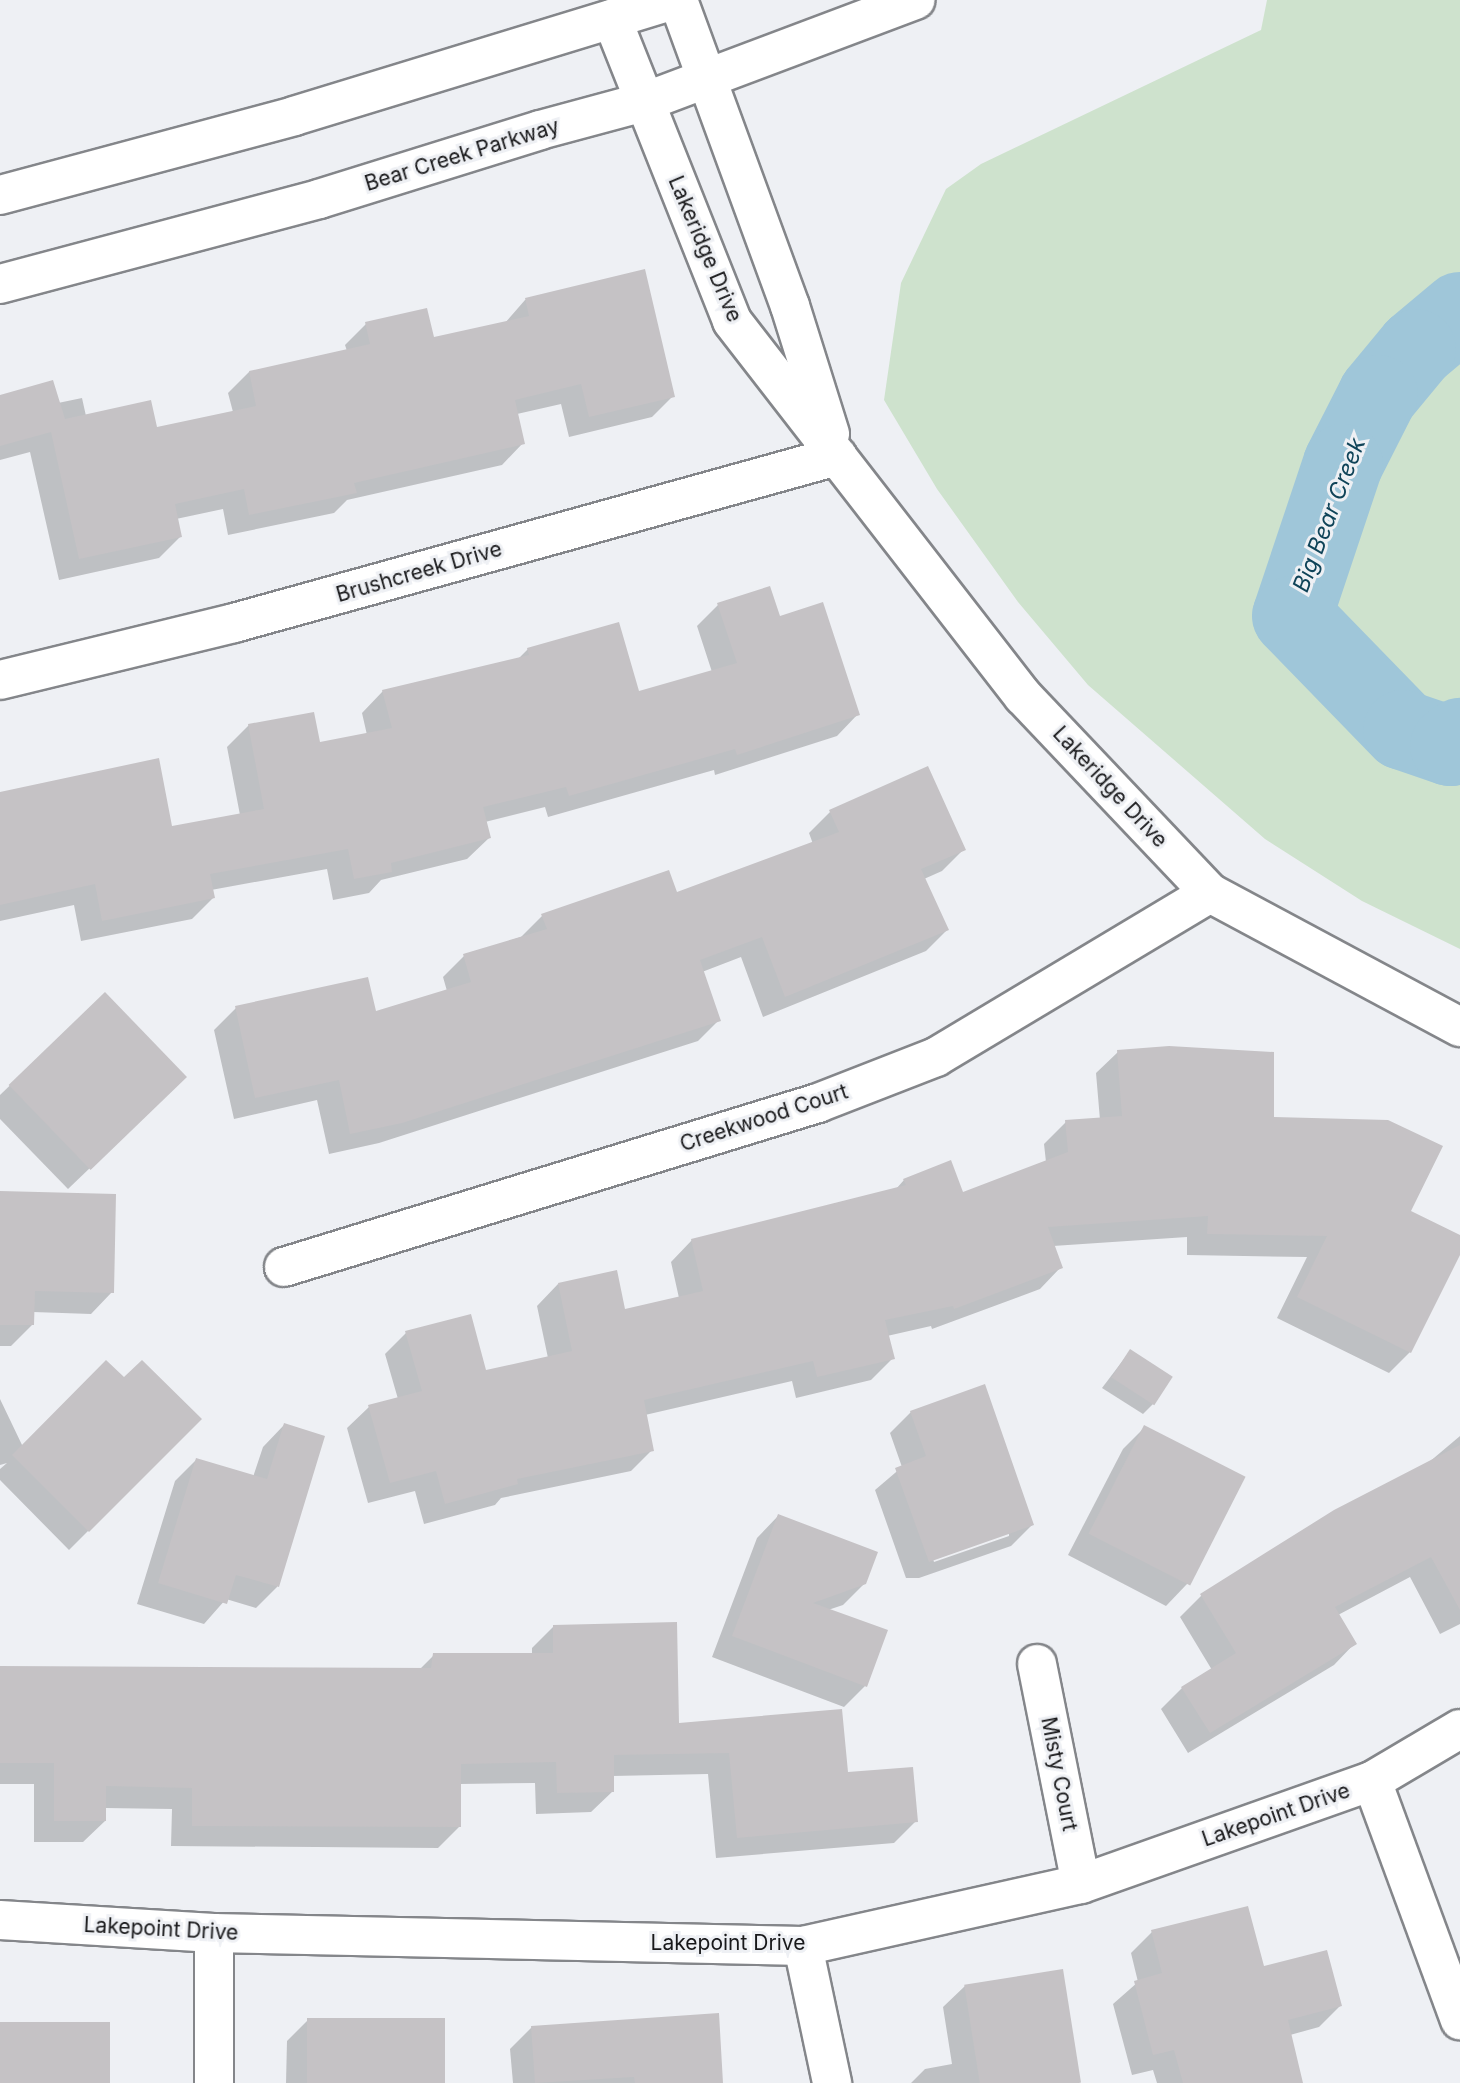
<!DOCTYPE html>
<style>
body{margin:0}
#map{position:relative;width:1460px;height:2083px;overflow:hidden;background:#eef0f4;font-family:Inter,sans-serif}
div>[style]{position:absolute}
.green>*{inset:0;background:#cee2cd}
.shadow>*{inset:0;background:#0003}
.river>*{height:80px;margin:-40px;padding:0 40px;transform-origin:40px;border-radius:40px;background:#9fc6d9}
.building>*{inset:0;background:#c5c2c5;transform-origin:0 0}
.roads{filter:drop-shadow(2px 0 #84868a) drop-shadow(-2px 0 #84868a) drop-shadow(0 2px #84868a) drop-shadow(0 -2px #84868a)}
.minor>*{height:38px;margin:-19px;padding:0 19px;transform-origin:19px;border-radius:19px;background:#fff}
.major>*{height:38px;margin:-19px;padding:0 19px;transform-origin:19px;border-radius:19px;background:#fff}
span{translate:-50% -50%;white-space:nowrap;text-align:center;line-height:1.15;-webkit-text-stroke:6px #eef0f4;paint-order:stroke}
.street-label{font-size:21px;color:#18181a}
.water-label{font-size:23px;color:#0f4358;font-style:italic}
</style>
<div id="map">
<div class="green">
<div style="clip-path:polygon(1267px 0,1460px 0,1460px 949px,1362px 901px,1265px 839px,1088px 685px,1018px 602px,937px 489px,884px 400px,901px 283px,946px 189px,981px 164px,1261px 30px)"></div>
</div>
<div class="shadow">
<div style="clip-path:polygon(644px 272px,673px 396px,652px 417px,569px 437px,561px 404px,517px 414px,523px 443px,502px 465px,347px 500px,334px 513px,228px 535px,223px 509px,176px 519px,180px 537px,159px 558px,59px 580px,30px 452px,0 460px,0 397px,58px 403px,82px 398px,86px 416px,156px 429px,233px 412px,228px 393px,249px 372px,347px 351px,345px 345px,366px 324px,433px 339px,505px 323px,525px 300px)"></div>
<div style="clip-path:polygon(718px 605px,779px 618px,858px 714px,837px 736px,715px 775px,714px 770px,548px 817px,545px 807px,485px 822px,489px 838px,467px 859px,381px 880px,369px 893px,333px 900px,327px 869px,211px 890px,213px 898px,192px 919px,81px 941px,74px 905px,0 921px,0 794px,170px 828px,240px 815px,227px 747px,249px 725px,318px 744px,367px 735px,362px 713px,383px 691px,518px 659px,528px 649px,638px 693px,712px 672px,697px 626px)"></div>
<div style="clip-path:polygon(830px 812px,964px 849px,942px 871px,924px 879px,947px 930px,926px 951px,763px 1017px,741px 957px,702px 972px,719px 1020px,698px 1041px,379px 1143px,329px 1154px,317px 1100px,234px 1119px,214px 1030px,236px 1008px,375px 1013px,447px 991px,443px 977px,464px 956px,521px 937px,542px 916px,676px 894px,813px 844px,809px 833px)"></div>
<div style="clip-path:polygon(105px 994px,163px 1098px,68px 1189px,0 1119px,0 1095px)"></div>
<div style="clip-path:polygon(1118px 1052px,1272px 1118px,1409px 1212px,1460px 1237px,1460px 1252px,1410px 1352px,1389px 1373px,1277px 1318px,1307px 1257px,1187px 1255px,1187px 1237px,1053px 1246px,1061px 1267px,1040px 1289px,932px 1329px,931px 1326px,887px 1336px,893px 1358px,871px 1380px,796px 1398px,792px 1381px,645px 1415px,652px 1450px,631px 1471px,501px 1498px,495px 1505px,424px 1524px,415px 1491px,368px 1503px,347px 1428px,369px 1407px,398px 1399px,385px 1354px,406px 1333px,485px 1372px,548px 1358px,537px 1306px,558px 1284px,624px 1311px,679px 1298px,671px 1262px,692px 1240px,896px 1189px,904px 1180px,962px 1194px,1046px 1162px,1044px 1144px,1066px 1122px,1100px 1120px,1096px 1073px)"></div>
<div style="clip-path:polygon(0 1193px,112px 1292px,91px 1314px,33px 1312px,32px 1325px,11px 1346px,0 1346px)"></div>
<div style="clip-path:polygon(1130px 1351px,1153px 1404px,1143px 1414px,1102px 1388px)"></div>
<div style="clip-path:polygon(0 1399px,23px 1447px,200px 1419px,69px 1550px,0 1480px,0 1469px,7px 1463px,0 1465px)"></div>
<div style="clip-path:polygon(evenodd,911px 1412px,1032px 1525px,1011px 1546px,919px 1578px,906px 1578px,875px 1490px,902px 1467px,890px 1433px,911px 1412px,1009px 1532px,1009px 1536px,934px 1562px,933px 1559px,1009px 1532px)"></div>
<div style="clip-path:polygon(284px 1425px,323px 1437px,277px 1587px,256px 1608px,226px 1599px,204px 1624px,137px 1604px,175px 1481px,196px 1460px,253px 1477px,263px 1447px)"></div>
<div style="clip-path:polygon(1145px 1427px,1242px 1478px,1187px 1584px,1166px 1606px,1068px 1555px,1123px 1449px)"></div>
<div style="clip-path:polygon(1460px 1436px,1460px 1624px,1440px 1634px,1410px 1577px,1338px 1615px,1355px 1643px,1334px 1665px,1188px 1753px,1161px 1709px,1182px 1688px,1212px 1670px,1180px 1617px,1202px 1595px,1428px 1463px)"></div>
<div style="clip-path:polygon(778px 1516px,865px 1583px,843px 1605px,828px 1610px,865px 1686px,844px 1707px,712px 1657px,757px 1538px)"></div>
<div style="clip-path:polygon(553px 1627px,678px 1725px,847px 1774px,916px 1821px,894px 1843px,716px 1858px,708px 1774px,612px 1776px,613px 1791px,591px 1812px,536px 1814px,535px 1783px,460px 1784px,460px 1826px,438px 1848px,171px 1846px,172px 1809px,105px 1808px,105px 1821px,83px 1842px,34px 1842px,34px 1784px,0 1784px,0 1668px,420px 1669px,434px 1655px,532px 1655px,532px 1648px)"></div>
<div style="clip-path:polygon(1152px 1932px,1263px 1968px,1340px 2006px,1319px 2027px,1290px 2035px,1302px 2083px,1157px 2083px,1153px 2070px,1132px 2075px,1113px 2004px,1138px 1982px,1131px 1953px)"></div>
<div style="clip-path:polygon(965px 1986px,1080px 2083px,911px 2083px,925px 2069px,952px 2064px,943px 2007px)"></div>
<div style="clip-path:polygon(308px 2020px,442px 2083px,286px 2083px,287px 2041px)"></div>
<div style="clip-path:polygon(532px 2027px,722px 2083px,513px 2083px,510px 2049px)"></div>
</div>
<div class="river">
<div style="left:1460px;top:312px;width:57px;rotate:139.9deg"></div>
<div style="left:1416px;top:349px;width:60px;rotate:129.6deg"></div>
<div style="left:1378px;top:395px;width:77px;rotate:116.9deg"></div>
<div style="left:1343px;top:464px;width:160px;rotate:108.5deg"></div>
<div style="left:1292px;top:616px;width:159px;rotate:45.8deg"></div>
<div style="left:1403px;top:730px;width:50px;rotate:18.8deg"></div>
<div style="left:1450px;top:746px;width:13px;rotate:-39deg"></div>
</div>
<div class="building">
<div style="clip-path:polygon(645px 269px,675px 397px,589px 417px,581px 384px,515px 400px,525px 444px,354px 483px,357px 493px,249px 515px,244px 489px,175px 504px,182px 537px,79px 559px,51px 432px,0 446px,0 395px,53px 380px,65px 419px,151px 400px,157px 427px,256px 406px,249px 371px,370px 344px,365px 322px,427px 308px,434px 337px,529px 316px,525px 298px)"></div>
<div style="clip-path:polygon(770px 586px,780px 616px,823px 602px,860px 715px,737px 755px,735px 749px,569px 796px,566px 787px,483px 807px,491px 838px,391px 863px,392px 872px,354px 879px,348px 849px,210px 874px,215px 898px,102px 921px,95px 884px,0 905px,0 792px,159px 758px,172px 826px,264px 809px,248px 724px,314px 712px,320px 742px,392px 728px,382px 690px,529px 655px,527px 648px,619px 622px,639px 691px,737px 663px,717px 603px)"></div>
<div style="clip-path:polygon(928px 766px,966px 850px,921px 869px,949px 930px,785px 997px,762px 937px,700px 960px,721px 1021px,402px 1123px,350px 1134px,339px 1080px,255px 1098px,235px 1006px,368px 977px,376px 1011px,471px 982px,463px 954px,547px 929px,541px 914px,669px 870px,677px 892px,839px 832px,829px 810px)"></div>
<div style="left:105px;top:992px;width:118px;height:134px;rotate:46deg"></div>
<div style="clip-path:polygon(1169px 1046px,1274px 1052px,1274px 1117px,1388px 1120px,1443px 1146px,1411px 1211px,1460px 1235px,1460px 1255px,1411px 1353px,1297px 1297px,1327px 1236px,1207px 1234px,1208px 1216px,1048px 1227px,1063px 1268px,954px 1309px,953px 1306px,885px 1320px,895px 1359px,817px 1377px,813px 1361px,644px 1400px,654px 1451px,517px 1479px,518px 1484px,445px 1504px,436px 1471px,390px 1483px,368px 1405px,422px 1391px,405px 1331px,471px 1314px,486px 1370px,572px 1351px,558px 1283px,617px 1270px,625px 1309px,703px 1291px,691px 1239px,906px 1185px,903px 1179px,951px 1160px,963px 1192px,1068px 1152px,1065px 1120px,1122px 1116px,1117px 1050px)"></div>
<div style="clip-path:polygon(0 1191px,116px 1194px,114px 1293px,35px 1291px,34px 1325px,0 1325px)"></div>
<div style="left:1130px;top:1349px;width:51px;height:34px;rotate:33deg"></div>
<div style="clip-path:polygon(106px 1360px,124px 1377px,142px 1360px,202px 1419px,89px 1532px,12px 1455px)"></div>
<div style="clip-path:polygon(985px 1384px,1034px 1525px,929px 1562px,895px 1468px,926px 1456px,910px 1411px)"></div>
<div style="clip-path:polygon(284px 1423px,325px 1436px,279px 1587px,236px 1575px,227px 1604px,158px 1583px,196px 1458px,267px 1479px)"></div>
<div style="left:1144px;top:1425px;width:114px;height:122px;rotate:27deg"></div>
<div style="clip-path:polygon(1460px 1445px,1460px 1610px,1431px 1557px,1335px 1607px,1357px 1644px,1210px 1733px,1181px 1687px,1236px 1653px,1200px 1594px,1334px 1510px)"></div>
<div style="clip-path:polygon(778px 1514px,878px 1552px,866px 1584px,813px 1603px,888px 1630px,867px 1687px,732px 1636px)"></div>
<div style="clip-path:polygon(677px 1622px,679px 1723px,842px 1709px,848px 1772px,913px 1767px,918px 1822px,737px 1838px,729px 1753px,614px 1755px,614px 1792px,557px 1793px,556px 1762px,461px 1764px,461px 1827px,192px 1826px,192px 1788px,106px 1786px,106px 1821px,54px 1821px,54px 1763px,0 1763px,0 1666px,431px 1668px,433px 1653px,553px 1653px,553px 1625px)"></div>
<div style="clip-path:polygon(1248px 1906px,1264px 1966px,1327px 1950px,1342px 2006px,1288px 2020px,1303px 2083px,1183px 2083px,1174px 2050px,1153px 2055px,1134px 1981px,1162px 1973px,1151px 1930px)"></div>
<div style="left:1063px;top:1969px;width:115px;height:100px;rotate:81deg"></div>
<div style="clip-path:polygon(719px 2013px,723px 2083px,635px 2083px,634px 2077px,535px 2083px,531px 2026px)"></div>
<div style="left:307px;top:2018px;width:138px;height:65px"></div>
<div style="left:0;top:2022px;width:110px;height:61px"></div>
</div>
<div class="roads">
<div class="minor">
<div style="left:678px;top:0;width:326px;rotate:69.9deg"></div>
<div style="left:790px;top:306px;width:134px;rotate:72.6deg"></div>
<div style="left:612px;top:19px;width:325px;rotate:68.3deg"></div>
<div style="left:732px;top:321px;width:475px;rotate:52.2deg"></div>
<div style="left:1023px;top:696px;width:272px;rotate:46.5deg"></div>
<div style="left:1210px;top:893px;width:284px;rotate:28.2deg"></div>
<div style="left:0;top:680px;width:241px;rotate:-13.7deg"></div>
<div style="left:234px;top:623px;width:626px;rotate:-15.48deg"></div>
<div style="left:284px;top:1267px;width:559px;rotate:-17.07deg"></div>
<div style="left:818px;top:1103px;width:127px;rotate:-21.3deg"></div>
<div style="left:936px;top:1057px;width:319px;rotate:-30.9deg"></div>
<div style="left:1037px;top:1664px;width:224px;rotate:78.7deg"></div>
<div style="left:1372px;top:1781px;width:255px;rotate:69.8deg"></div>
<div style="left:0;top:1920px;width:214px;rotate:3.5deg"></div>
<div style="left:214px;top:1933px;width:589px;rotate:1.26deg"></div>
<div style="left:803px;top:1946px;width:285px;rotate:-12.6deg"></div>
<div style="left:1081px;top:1884px;width:309px;rotate:-19.5deg"></div>
<div style="left:1372px;top:1781px;width:102px;rotate:-30.6deg"></div>
<div style="left:214px;top:1933px;width:150px;rotate:90deg"></div>
<div style="left:803px;top:1946px;width:140px;rotate:78deg"></div>
</div>
<div class="major">
<div style="left:0;top:195px;width:304px;rotate:-15deg"></div>
<div style="left:294px;top:116px;width:396px;rotate:-17deg"></div>
<div style="left:0;top:284px;width:330px;rotate:-14.9deg"></div>
<div style="left:319px;top:199px;width:232px;rotate:-17.3deg"></div>
<div style="left:540px;top:130px;width:108px;rotate:-15.1deg"></div>
<div style="left:644px;top:102px;width:290px;rotate:-20.6deg"></div>
</div>
</div>
<div class="street-label">
<span style="left:462px;top:155px;rotate:-17deg">Bear Creek Parkway</span>
<span style="left:705px;top:249px;rotate:67deg">Lakeridge Drive</span>
<span style="left:419px;top:572px;rotate:-16deg">Brushcreek Drive</span>
<span style="left:1110px;top:787px;rotate:47deg">Lakeridge Drive</span>
<span style="left:764px;top:1118px;rotate:-18deg">Creekwood Court</span>
<span style="left:1059px;top:1774px;rotate:79deg">Misty Court</span>
<span style="left:1276px;top:1815px;rotate:-19deg">Lakepoint Drive</span>
<span style="left:161px;top:1929px;rotate:3deg">Lakepoint Drive</span>
<span style="left:728px;top:1943px">Lakepoint Drive</span>
</div>
<div class="water-label">
<span style="left:1329px;top:515px;rotate:-69deg">Big Bear Creek</span>
</div>
</div>
